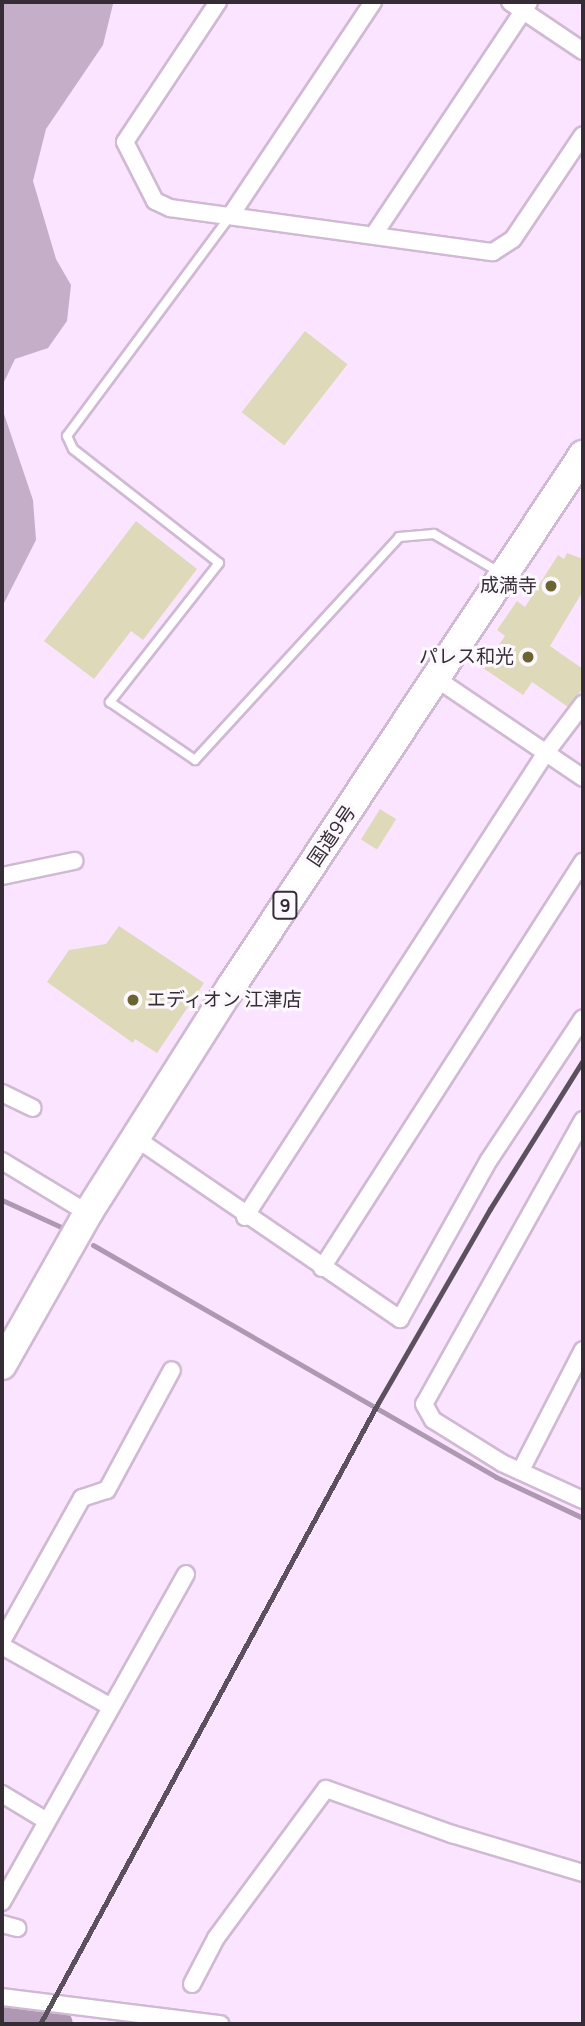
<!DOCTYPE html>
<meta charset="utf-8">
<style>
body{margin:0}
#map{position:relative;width:585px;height:2026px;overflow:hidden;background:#fbe4ff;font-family:Manrope,"Noto Sans JP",sans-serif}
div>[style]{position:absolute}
.forest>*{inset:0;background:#c5afc8}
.stream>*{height:5px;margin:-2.5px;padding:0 2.5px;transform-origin:2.5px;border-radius:2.5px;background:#af99b2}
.river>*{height:32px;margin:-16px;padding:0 16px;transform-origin:16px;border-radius:16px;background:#af99b2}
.building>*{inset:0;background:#dedab9;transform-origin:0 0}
.roads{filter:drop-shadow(2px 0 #d0b9d3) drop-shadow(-2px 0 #d0b9d3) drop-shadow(0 2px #d0b9d3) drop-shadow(0 -2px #d0b9d3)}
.service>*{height:8px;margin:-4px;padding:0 4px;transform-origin:4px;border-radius:4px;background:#fff}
.minor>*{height:16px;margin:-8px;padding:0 8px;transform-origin:8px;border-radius:8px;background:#fff}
.trunk>*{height:28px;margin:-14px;padding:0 14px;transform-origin:14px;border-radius:14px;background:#fff}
.rail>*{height:5px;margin:-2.5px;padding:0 2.5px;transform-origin:2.5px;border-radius:2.5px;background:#5c505e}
.dots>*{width:19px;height:19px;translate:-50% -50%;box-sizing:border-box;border:4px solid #fdf8fe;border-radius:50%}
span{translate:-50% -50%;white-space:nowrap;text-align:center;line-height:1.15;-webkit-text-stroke:6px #fdf8fe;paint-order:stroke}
.shield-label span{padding:2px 5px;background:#fdf8fe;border:2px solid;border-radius:5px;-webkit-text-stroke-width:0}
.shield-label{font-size:18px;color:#352c36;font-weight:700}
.poi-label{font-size:19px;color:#352c36}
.right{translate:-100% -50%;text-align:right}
.left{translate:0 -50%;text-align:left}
.street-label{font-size:19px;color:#352c36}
.frame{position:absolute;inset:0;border:4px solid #352c36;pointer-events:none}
</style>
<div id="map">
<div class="forest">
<div style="clip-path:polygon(2px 2px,113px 4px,103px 45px,46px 129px,33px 181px,56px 259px,71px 285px,67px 321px,48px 348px,15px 359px,3px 384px,3px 411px,33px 500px,36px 540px,2px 607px)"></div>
</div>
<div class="stream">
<div style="left:2px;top:1200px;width:65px;rotate:24.6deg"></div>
<div style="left:93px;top:1245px;width:465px;rotate:29.9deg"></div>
<div style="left:496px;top:1477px;width:96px;rotate:25.2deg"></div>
</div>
<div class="river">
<div style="left:2px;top:2018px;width:55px;rotate:6.2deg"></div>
</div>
<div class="building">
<div style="left:305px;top:331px;width:54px;height:103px;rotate:38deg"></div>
<div style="clip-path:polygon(136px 521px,197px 569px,143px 640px,131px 631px,94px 679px,44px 641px)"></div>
<div style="clip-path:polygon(567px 553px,583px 559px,583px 591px,550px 646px,583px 669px,583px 688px,568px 707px,532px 682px,523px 695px,483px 668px,505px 636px,497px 630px,517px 601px,525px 607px,558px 555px,564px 559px)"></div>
<div style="left:380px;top:809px;width:19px;height:36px;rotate:32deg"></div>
<div style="clip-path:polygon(119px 926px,204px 983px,157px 1053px,135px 1039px,133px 1043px,47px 982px,69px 950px,106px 944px)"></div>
</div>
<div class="roads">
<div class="service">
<div style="left:231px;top:215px;width:275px;rotate:126.6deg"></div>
<div style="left:67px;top:436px;width:14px;rotate:65deg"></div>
<div style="left:73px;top:449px;width:185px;rotate:38deg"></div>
<div style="left:219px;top:563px;width:177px;rotate:128.1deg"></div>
<div style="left:110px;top:702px;width:103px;rotate:34.3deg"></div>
<div style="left:195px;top:760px;width:302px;rotate:-47.5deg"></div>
<div style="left:399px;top:537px;width:35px;rotate:-5deg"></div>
<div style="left:434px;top:534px;width:75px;rotate:30.3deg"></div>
</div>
<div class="minor">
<div style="left:218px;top:2px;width:168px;rotate:123.6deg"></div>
<div style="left:125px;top:142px;width:66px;rotate:63deg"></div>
<div style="left:155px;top:201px;width:17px;rotate:25deg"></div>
<div style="left:170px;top:208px;width:326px;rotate:7.8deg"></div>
<div style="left:493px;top:252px;width:24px;rotate:-33deg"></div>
<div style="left:513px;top:239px;width:125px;rotate:-56.1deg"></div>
<div style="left:510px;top:2px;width:88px;rotate:33.9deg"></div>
<div style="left:231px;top:215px;width:256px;rotate:-56.3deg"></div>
<div style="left:375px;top:233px;width:278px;rotate:-56.3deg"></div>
<div style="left:437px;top:679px;width:176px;rotate:34.1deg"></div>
<div style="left:2px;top:876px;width:74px;rotate:-11.8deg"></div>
<div style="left:2px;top:1093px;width:34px;rotate:26deg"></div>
<div style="left:583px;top:1120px;width:325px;rotate:119.2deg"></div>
<div style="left:424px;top:1404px;width:18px;rotate:61deg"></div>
<div style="left:433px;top:1420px;width:81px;rotate:31.9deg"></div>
<div style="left:502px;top:1463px;width:89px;rotate:24.6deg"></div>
<div style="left:137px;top:1139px;width:319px;rotate:34.4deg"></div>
<div style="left:400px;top:1319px;width:182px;rotate:-60.8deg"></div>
<div style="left:489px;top:1160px;width:170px;rotate:-56.5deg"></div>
<div style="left:2px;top:1161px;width:100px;rotate:31.2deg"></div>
<div style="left:245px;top:1217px;width:552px;rotate:-57.06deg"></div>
<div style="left:545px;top:754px;width:63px;rotate:-52.8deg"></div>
<div style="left:322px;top:1268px;width:483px;rotate:-57.3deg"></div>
<div style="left:521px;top:1470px;width:135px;rotate:-62.7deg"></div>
<div style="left:2px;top:1641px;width:164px;rotate:-60.8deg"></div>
<div style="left:82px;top:1498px;width:26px;rotate:-18deg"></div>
<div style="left:107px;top:1490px;width:136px;rotate:-61.6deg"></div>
<div style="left:2px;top:1646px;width:125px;rotate:29.2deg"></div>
<div style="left:2px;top:1794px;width:52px;rotate:31deg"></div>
<div style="left:2px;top:1902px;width:376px;rotate:-60.7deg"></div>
<div style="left:2px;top:1924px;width:16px;rotate:15deg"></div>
<div style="left:192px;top:1984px;width:52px;rotate:-62.4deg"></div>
<div style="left:216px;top:1938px;width:185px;rotate:-53.6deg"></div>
<div style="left:326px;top:1789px;width:134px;rotate:19.7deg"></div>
<div style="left:452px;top:1834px;width:137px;rotate:16.6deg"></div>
<div style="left:2px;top:1997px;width:220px;rotate:7.1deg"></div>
</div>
<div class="trunk">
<div style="left:2px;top:1365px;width:175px;rotate:-60.5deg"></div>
<div style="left:88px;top:1213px;width:267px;rotate:-57.7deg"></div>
<div style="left:231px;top:987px;width:638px;rotate:-56.51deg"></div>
</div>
</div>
<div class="rail">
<div style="left:40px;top:2024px;width:707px;rotate:-61.44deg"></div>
<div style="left:378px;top:1403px;width:224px;rotate:-60deg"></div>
<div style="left:490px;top:1209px;width:176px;rotate:-58deg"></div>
</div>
<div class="dots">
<div style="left:551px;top:586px;background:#6b6431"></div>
<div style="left:528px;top:657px;background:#6b6431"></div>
<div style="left:133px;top:1000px;background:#6b6431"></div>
</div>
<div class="shield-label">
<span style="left:285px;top:905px">9</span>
</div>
<div class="poi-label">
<span class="right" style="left:537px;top:586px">成満寺</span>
<span class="right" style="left:514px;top:657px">パレス和光</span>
<span class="left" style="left:147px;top:1000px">エディオン 江津店</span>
</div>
<div class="street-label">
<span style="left:332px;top:836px;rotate:-56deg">国道9号</span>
</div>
<div class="frame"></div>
</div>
